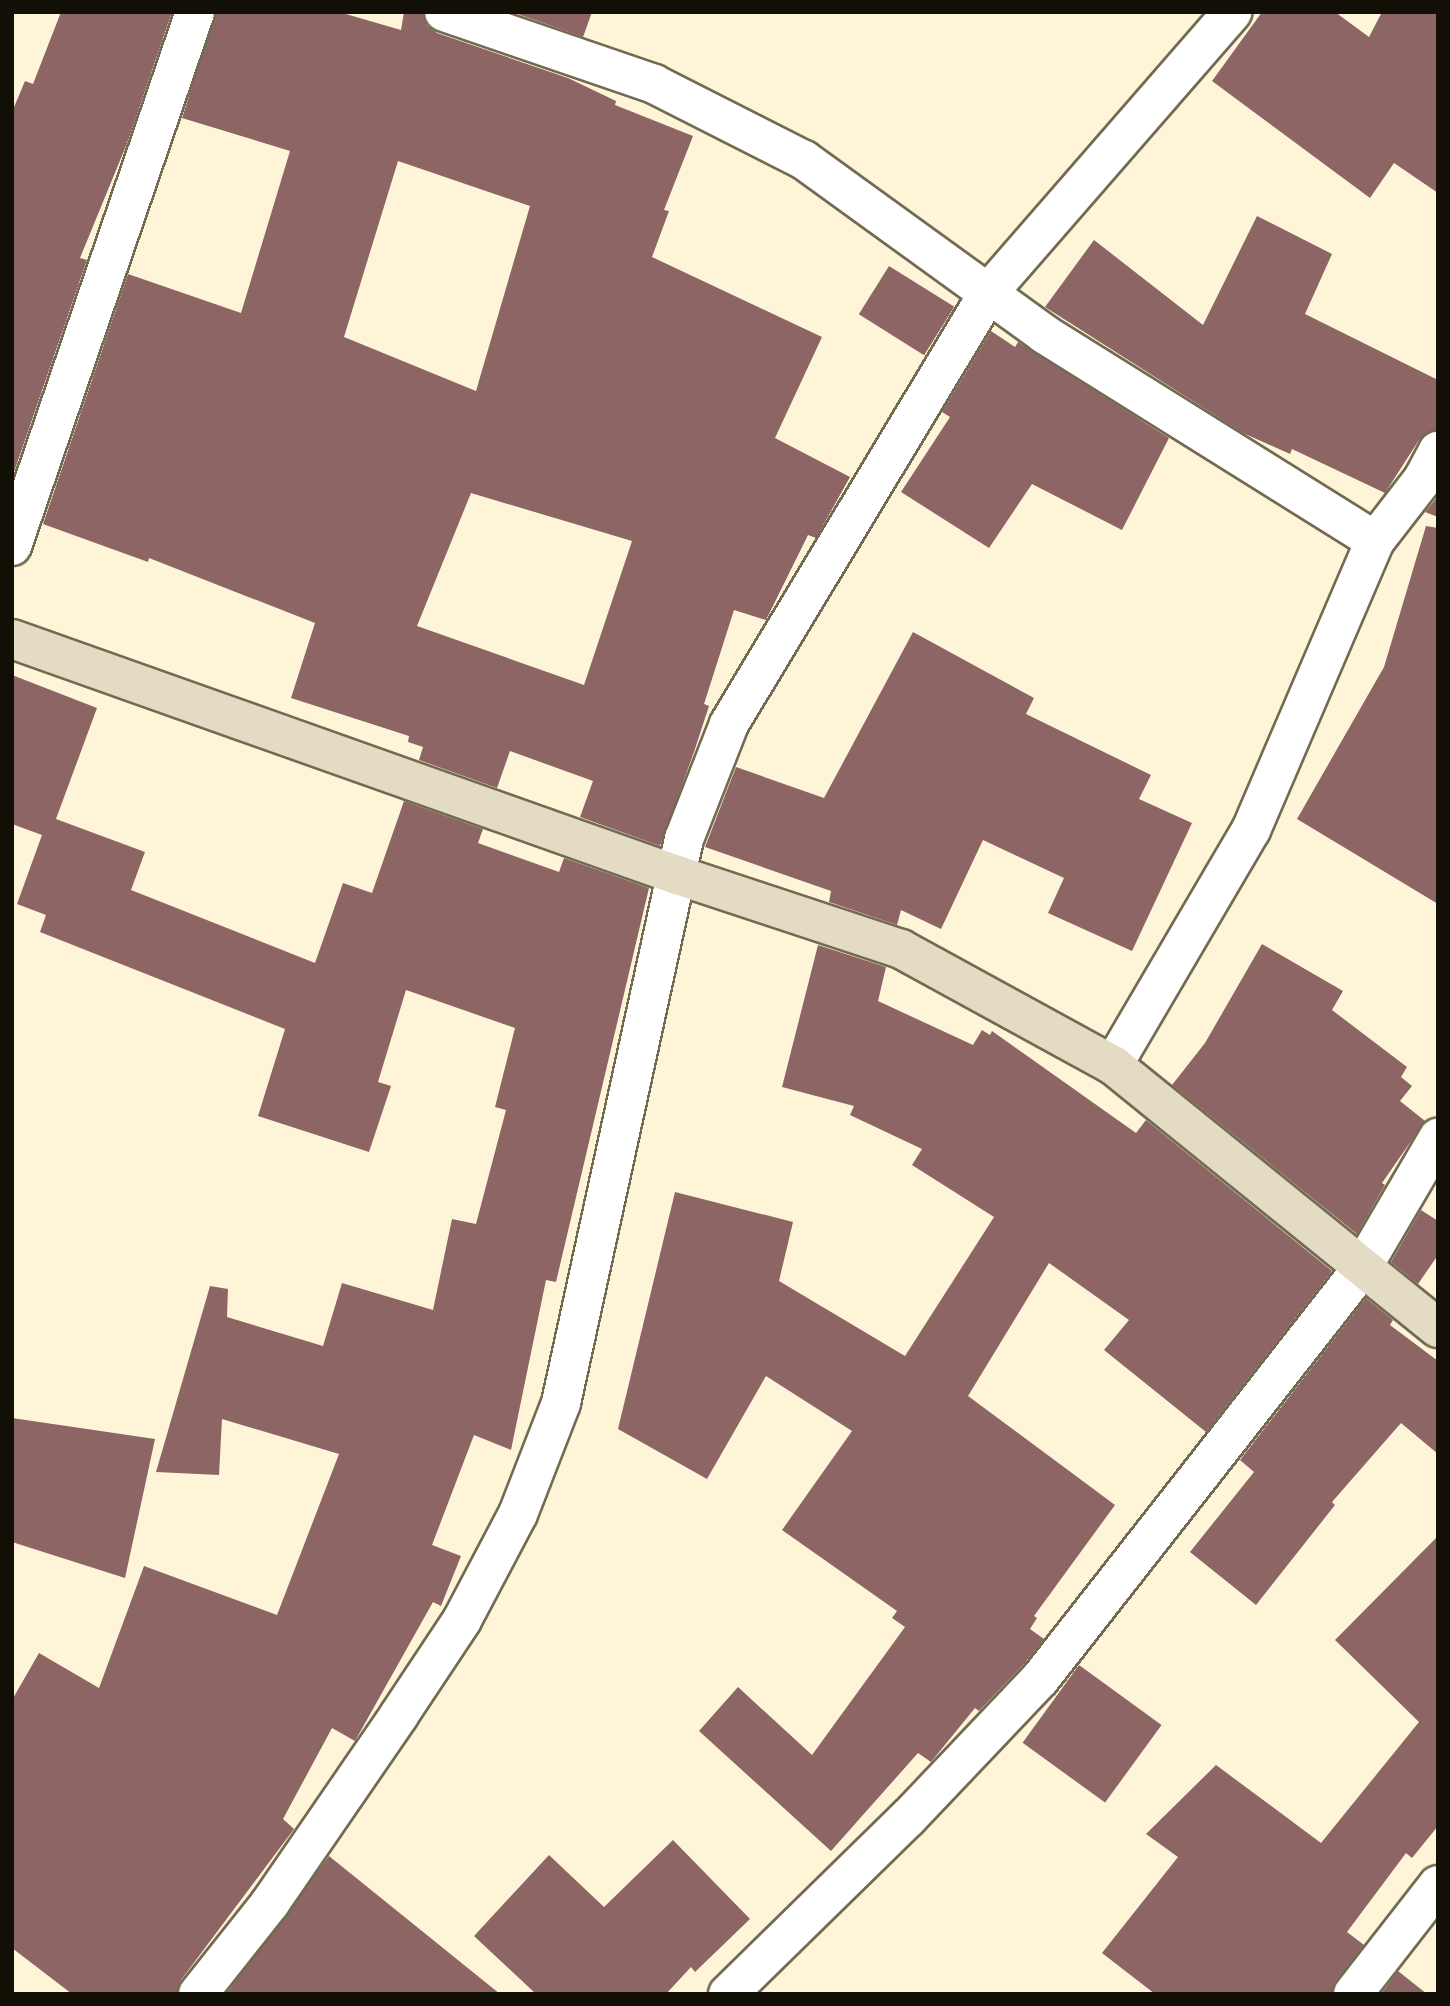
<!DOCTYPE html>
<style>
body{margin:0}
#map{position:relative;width:1450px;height:2006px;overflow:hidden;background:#fef5d9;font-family:"Golos Text",sans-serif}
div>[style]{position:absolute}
.building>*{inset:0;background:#8c6564;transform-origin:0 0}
.roads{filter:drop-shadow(2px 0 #726a51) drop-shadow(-2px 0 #726a51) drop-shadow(0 2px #726a51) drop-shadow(0 -2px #726a51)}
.street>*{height:38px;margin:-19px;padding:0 19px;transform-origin:19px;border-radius:19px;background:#fff}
.secondary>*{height:38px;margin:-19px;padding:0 19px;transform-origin:19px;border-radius:19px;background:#e4dbc4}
span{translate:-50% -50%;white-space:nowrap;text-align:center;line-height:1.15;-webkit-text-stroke:5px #fef5d9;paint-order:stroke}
.frame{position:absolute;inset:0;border:14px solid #120f06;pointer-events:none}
</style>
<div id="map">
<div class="building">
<div style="clip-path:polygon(61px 12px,172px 12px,128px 141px,80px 258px,87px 260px,12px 478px,12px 112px,25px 81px,33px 84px)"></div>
<div style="clip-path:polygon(evenodd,216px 12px,339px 12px,401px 30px,404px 12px,423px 12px,427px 26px,437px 33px,568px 78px,616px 101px,615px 105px,693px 136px,664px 210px,669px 211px,652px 257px,822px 337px,775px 438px,850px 477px,816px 538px,808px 535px,766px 620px,734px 610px,704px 704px,709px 706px,694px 752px,660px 846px,580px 817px,593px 781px,510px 751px,497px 788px,419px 760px,423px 747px,408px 742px,409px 736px,291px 698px,315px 623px,149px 558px,148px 562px,43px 524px,128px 274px,241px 313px,290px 151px,182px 118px,216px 12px,398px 161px,530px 206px,476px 391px,344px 337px,398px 161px,216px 12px,471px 493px,632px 541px,584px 685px,417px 626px,471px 493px)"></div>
<div style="clip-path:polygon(512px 12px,592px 12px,583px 37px)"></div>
<div style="clip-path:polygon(1262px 12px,1335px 12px,1369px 37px,1382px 12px,1438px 12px,1438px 193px,1394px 163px,1370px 198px,1212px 81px)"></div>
<div style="clip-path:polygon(1257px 216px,1332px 254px,1305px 314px,1438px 380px,1438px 429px,1419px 440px,1385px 493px,1292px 449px,1290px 454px,1243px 433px,1045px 307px,1094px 240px,1203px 325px)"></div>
<div style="left:889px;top:266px;width:77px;height:57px;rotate:32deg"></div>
<div style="clip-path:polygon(991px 331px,1015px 347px,1018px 342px,1169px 438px,1122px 530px,1032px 484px,989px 548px,901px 492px,950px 417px,942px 412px)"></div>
<div style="clip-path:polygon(1438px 496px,1438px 517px,1425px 512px)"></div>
<div style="clip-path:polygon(1426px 526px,1438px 528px,1438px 904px,1297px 819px,1384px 667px)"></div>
<div style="clip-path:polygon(913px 632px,1034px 698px,1026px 714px,1151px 775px,1139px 799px,1192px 823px,1132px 951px,1048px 913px,1064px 878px,983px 840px,941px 929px,901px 910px,897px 925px,829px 902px,831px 891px,705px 847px,736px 767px,824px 798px)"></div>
<div style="clip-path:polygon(12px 675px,97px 708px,56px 819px,145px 852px,131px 890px,315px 963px,343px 883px,372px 893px,404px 801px,483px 829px,478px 843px,559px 872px,564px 858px,649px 888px,556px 1282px,546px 1280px,511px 1450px,474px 1435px,432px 1545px,461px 1556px,441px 1606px,433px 1602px,355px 1741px,332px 1728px,283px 1819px,294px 1829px,181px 1980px,177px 1994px,72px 1994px,12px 1948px,12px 1700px,39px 1653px,99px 1688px,144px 1566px,277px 1615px,339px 1454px,222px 1419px,219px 1475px,156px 1472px,210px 1286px,228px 1289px,227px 1317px,323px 1346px,342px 1283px,433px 1310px,452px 1219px,476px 1224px,506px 1110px,495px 1107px,515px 1028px,406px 990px,378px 1082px,391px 1086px,369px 1152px,258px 1116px,285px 1029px,40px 932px,46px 915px,17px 904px,42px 835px,12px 824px)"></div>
<div style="clip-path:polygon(1262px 944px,1343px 991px,1332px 1010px,1407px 1067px,1401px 1077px,1412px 1086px,1400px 1101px,1425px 1121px,1382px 1183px,1385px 1185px,1357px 1234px,1172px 1085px,1205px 1043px)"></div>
<div style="clip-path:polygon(818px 945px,886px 967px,878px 1001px,973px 1045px,982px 1030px,990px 1035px,992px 1031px,1136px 1133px,1146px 1120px,1332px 1271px,1206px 1432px,1104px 1350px,1129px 1320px,1049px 1263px,968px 1396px,1115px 1505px,1034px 1616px,1037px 1618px,1030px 1629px,1044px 1639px,1023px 1665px,979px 1711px,975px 1708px,931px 1762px,918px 1753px,831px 1851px,699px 1731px,738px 1687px,812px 1755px,905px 1627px,892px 1618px,897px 1611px,782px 1530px,852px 1431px,766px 1376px,707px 1479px,618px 1429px,675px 1192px,793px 1222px,779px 1281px,905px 1356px,994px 1217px,912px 1165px,922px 1149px,850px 1115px,854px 1106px,782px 1087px)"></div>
<div style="clip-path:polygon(1421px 1210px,1438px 1221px,1438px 1255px,1418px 1284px,1391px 1262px)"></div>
<div style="clip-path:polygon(1366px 1298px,1393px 1320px,1390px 1325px,1438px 1361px,1438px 1454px,1401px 1423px,1332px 1502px,1335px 1505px,1256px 1605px,1190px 1552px,1254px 1472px,1240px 1460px)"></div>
<div style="clip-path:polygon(12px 1418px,155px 1439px,125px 1578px,12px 1542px)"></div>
<div style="clip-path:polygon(1438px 1536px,1438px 1826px,1412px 1858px,1406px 1853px,1347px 1932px,1364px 1945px,1336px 1981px,1332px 1994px,1155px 1994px,1102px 1953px,1178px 1857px,1146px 1834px,1216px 1765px,1321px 1843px,1419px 1722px,1335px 1640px)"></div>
<div style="left:1079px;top:1665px;width:102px;height:96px;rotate:36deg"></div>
<div style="clip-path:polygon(673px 1840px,750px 1919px,695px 1972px,691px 1967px,666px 1994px,536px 1994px,474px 1936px,549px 1855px,604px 1907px)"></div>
<div style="clip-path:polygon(329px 1856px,500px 1994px,226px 1994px)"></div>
<div style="clip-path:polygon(1398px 1971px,1427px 1994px,1381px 1994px)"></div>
</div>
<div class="roads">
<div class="street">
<div style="left:444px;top:12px;width:222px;rotate:18.9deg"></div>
<div style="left:654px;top:84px;width:168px;rotate:26.9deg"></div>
<div style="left:804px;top:160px;width:296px;rotate:35.9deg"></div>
<div style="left:1044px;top:334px;width:390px;rotate:32deg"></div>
<div style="left:12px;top:546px;width:564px;rotate:-71.08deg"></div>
<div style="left:1113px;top:1065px;width:273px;rotate:-59.6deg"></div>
<div style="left:1251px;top:830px;width:314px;rotate:-66.8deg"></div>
<div style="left:1375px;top:541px;width:78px;rotate:-52.3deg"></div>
<div style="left:1423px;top:479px;width:32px;rotate:-62deg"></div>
<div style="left:198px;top:1994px;width:116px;rotate:-51.6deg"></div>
<div style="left:270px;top:1903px;width:228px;rotate:-55.5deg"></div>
<div style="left:399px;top:1715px;width:114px;rotate:-56.4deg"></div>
<div style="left:462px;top:1620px;width:120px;rotate:-62.2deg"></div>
<div style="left:518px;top:1514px;width:119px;rotate:-68.8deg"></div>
<div style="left:561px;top:1403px;width:577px;rotate:-77.7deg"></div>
<div style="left:684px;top:839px;width:123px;rotate:-68.6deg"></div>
<div style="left:729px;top:724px;width:504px;rotate:-58.96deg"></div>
<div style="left:989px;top:292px;width:371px;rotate:-49deg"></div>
<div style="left:728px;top:1994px;width:252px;rotate:-44.4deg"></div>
<div style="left:908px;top:1818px;width:192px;rotate:-46.5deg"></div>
<div style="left:1040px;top:1679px;width:522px;rotate:-51.92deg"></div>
<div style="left:1362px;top:1268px;width:151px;rotate:-59.7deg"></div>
<div style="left:1353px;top:1994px;width:138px;rotate:-52.1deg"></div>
</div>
<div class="secondary">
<div style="left:12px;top:639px;width:706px;rotate:19.54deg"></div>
<div style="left:677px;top:875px;width:236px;rotate:18.3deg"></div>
<div style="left:901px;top:949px;width:242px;rotate:28.7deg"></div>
<div style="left:1113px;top:1065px;width:418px;rotate:39deg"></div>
</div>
</div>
<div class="frame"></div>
</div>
